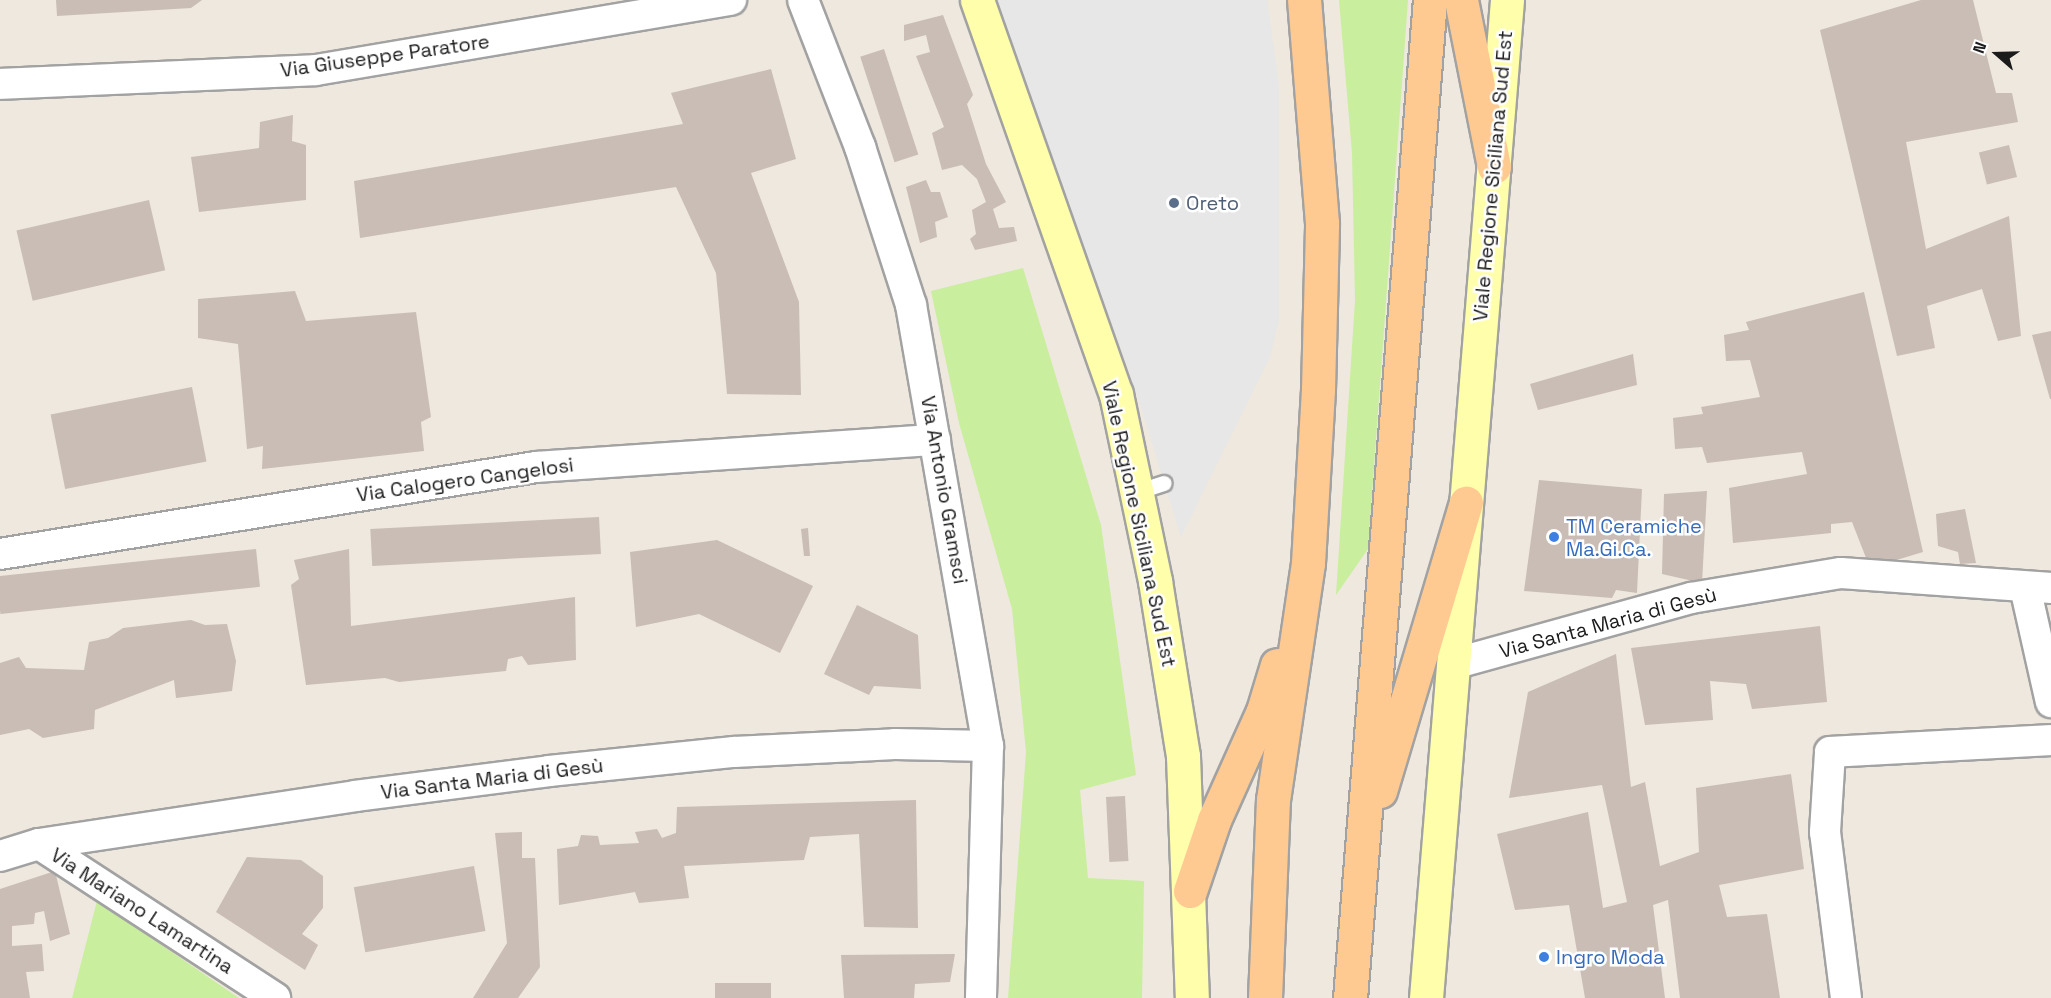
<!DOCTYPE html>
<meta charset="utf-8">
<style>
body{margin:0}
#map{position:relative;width:2051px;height:998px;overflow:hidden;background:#eee8de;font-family:"Space Grotesk",sans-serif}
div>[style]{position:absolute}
.grass>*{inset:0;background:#c9ee9e}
.parking>*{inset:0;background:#e7e7e7}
.building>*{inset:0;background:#c9bdb5;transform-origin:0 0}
.roads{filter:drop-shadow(2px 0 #a2a2a2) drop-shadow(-2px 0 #a2a2a2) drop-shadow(0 2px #a2a2a2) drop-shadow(0 -2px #a2a2a2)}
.lane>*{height:15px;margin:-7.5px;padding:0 7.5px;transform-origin:7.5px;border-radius:7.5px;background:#fff}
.street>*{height:30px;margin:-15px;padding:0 15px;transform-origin:15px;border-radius:15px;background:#fff}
.secondary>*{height:33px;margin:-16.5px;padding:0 16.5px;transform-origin:16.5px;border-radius:16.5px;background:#ffffab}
.primary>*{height:33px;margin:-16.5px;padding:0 16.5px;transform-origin:16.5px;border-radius:16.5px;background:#ffca92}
.dots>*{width:16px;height:16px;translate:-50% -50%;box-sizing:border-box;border:3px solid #fff;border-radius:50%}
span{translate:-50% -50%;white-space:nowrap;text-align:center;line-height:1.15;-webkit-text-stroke:5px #fff;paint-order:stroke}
.street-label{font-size:20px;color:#1b1b1b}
.service-label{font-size:20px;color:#4e5e75}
.left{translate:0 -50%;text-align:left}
.shop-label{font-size:20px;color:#366cbe}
.north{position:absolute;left:1967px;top:24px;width:60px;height:60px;-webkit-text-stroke:4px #fff;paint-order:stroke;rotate:290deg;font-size:16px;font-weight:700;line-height:24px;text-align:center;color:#1b1b1b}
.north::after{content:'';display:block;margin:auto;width:21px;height:27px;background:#1b1b1b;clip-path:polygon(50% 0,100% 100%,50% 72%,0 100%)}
</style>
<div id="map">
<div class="grass">
<div style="clip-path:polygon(1339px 0,1408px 0,1368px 549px,1336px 595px,1355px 300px,1352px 153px)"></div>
<div style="clip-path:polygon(1023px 268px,1101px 525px,1136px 775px,1080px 790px,1088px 878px,1144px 881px,1142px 998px,1008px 998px,1026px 752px,1012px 609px,959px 423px,931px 291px)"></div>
<div style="clip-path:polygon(97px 901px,239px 998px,72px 998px)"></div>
</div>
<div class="parking">
<div style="clip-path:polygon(995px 0,1267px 0,1279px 85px,1279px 321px,1270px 357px,1181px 537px,1136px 391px)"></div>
</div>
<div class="building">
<div style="clip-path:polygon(56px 0,202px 0,191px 8px,57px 16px)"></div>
<div style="clip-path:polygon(1921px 0,1973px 0,1996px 93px,2012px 93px,2018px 122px,1906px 142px,1926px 249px,2009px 216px,2021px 336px,1998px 341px,1982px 289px,1927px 306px,1935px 348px,1897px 356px,1820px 30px)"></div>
<div style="clip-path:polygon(943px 15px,973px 95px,967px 104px,986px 164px,1006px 202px,993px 209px,999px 228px,1014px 227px,1017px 241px,975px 250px,970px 239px,976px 234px,972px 210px,986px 202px,977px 179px,962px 165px,942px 170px,932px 133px,944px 127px,916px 56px,930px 52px,926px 35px,904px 41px,904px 25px)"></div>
<div style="left:884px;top:49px;width:111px;height:25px;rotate:72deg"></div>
<div style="clip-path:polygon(771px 69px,796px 159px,751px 173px,799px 302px,801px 395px,727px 394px,716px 273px,676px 187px,360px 238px,354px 181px,683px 124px,671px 93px)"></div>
<div style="clip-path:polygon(293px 115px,292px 141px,306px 145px,306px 200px,199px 212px,191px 157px,259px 148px,260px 122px)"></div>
<div style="left:2009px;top:145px;width:33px;height:31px;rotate:76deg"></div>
<div style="clip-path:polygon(926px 180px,931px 192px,940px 192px,948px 217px,935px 222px,937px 237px,920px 243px,906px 187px)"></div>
<div style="left:149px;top:200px;width:72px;height:136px;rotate:77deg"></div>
<div style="clip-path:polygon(295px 291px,306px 321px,416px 312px,431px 417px,421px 422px,424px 451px,262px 469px,263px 446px,247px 449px,238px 344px,198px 338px,198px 299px)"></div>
<div style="clip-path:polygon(1864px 292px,1923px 552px,1870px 568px,1852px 522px,1831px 524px,1831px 533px,1733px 543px,1729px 488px,1807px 474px,1802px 452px,1707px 463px,1702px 447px,1675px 449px,1673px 418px,1703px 414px,1701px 407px,1760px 397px,1750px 360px,1726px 361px,1724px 335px,1749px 330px,1746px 322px)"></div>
<div style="clip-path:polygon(2051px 331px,2051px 399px,2050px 399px,2032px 335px)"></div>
<div style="clip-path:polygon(1633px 354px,1637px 385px,1538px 410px,1530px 384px)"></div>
<div style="left:192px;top:387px;width:76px;height:144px;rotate:79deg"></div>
<div style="clip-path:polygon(1539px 480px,1642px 489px,1637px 593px,1616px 590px,1612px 598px,1524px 591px)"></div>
<div style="clip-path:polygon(1707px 491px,1702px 583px,1662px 574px,1664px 494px)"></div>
<div style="clip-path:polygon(1965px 509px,1976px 563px,1960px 564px,1958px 552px,1938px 546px,1936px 514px)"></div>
<div style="left:599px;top:517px;width:37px;height:229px;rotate:87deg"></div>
<div style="clip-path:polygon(808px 528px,810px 556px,804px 556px,801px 529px)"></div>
<div style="clip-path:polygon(717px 540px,813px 586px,780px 653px,699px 614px,636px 627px,630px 552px)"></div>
<div style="left:256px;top:549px;width:38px;height:261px;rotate:84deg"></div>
<div style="clip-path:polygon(349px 549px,351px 626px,575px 597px,576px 660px,528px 665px,522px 656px,508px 659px,506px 671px,399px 682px,385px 678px,306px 685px,291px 585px,299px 579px,294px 560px)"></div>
<div style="clip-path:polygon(857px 605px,918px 635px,921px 689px,874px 686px,869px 695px,824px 674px)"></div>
<div style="clip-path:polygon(191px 620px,205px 625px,227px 624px,236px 661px,232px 691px,176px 698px,174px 680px,95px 710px,94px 729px,43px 738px,29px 729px,0 735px,0 663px,19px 657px,26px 668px,84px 670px,89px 642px,108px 638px,123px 628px)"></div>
<div style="clip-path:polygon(1820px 626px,1827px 702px,1752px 709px,1746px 684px,1710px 681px,1713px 720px,1645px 725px,1631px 648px)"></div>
<div style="clip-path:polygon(1616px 654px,1631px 787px,1645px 782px,1660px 866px,1699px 852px,1696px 788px,1791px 774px,1804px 869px,1719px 885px,1727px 917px,1767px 914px,1780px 998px,1680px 998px,1668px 900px,1653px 905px,1665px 998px,1585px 998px,1569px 905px,1515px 910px,1497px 834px,1588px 812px,1603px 908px,1627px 902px,1602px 785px,1509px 798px,1528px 692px)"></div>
<div style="left:1125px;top:796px;width:65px;height:19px;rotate:87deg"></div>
<div style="clip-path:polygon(916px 800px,918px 928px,864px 927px,859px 834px,810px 837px,804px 860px,684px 866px,689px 898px,639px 903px,635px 892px,559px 905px,557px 849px,578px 846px,581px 835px,598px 836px,600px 845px,639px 843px,635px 832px,657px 829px,662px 838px,676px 833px,677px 807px)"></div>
<div style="clip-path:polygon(522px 832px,522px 858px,535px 858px,540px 967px,518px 998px,473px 998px,507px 943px,495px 833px)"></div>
<div style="clip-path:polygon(247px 857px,301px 860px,323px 876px,323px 908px,302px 934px,318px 945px,305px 970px,216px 912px)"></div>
<div style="left:474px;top:866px;width:66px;height:122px;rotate:80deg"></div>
<div style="clip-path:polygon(55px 871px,70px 934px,50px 941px,44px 911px,35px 913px,34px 924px,12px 926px,12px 946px,42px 944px,44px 971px,26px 972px,30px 998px,0 998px,0 889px)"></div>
<div style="clip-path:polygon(955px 954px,950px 982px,915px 984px,914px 998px,844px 998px,841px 955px)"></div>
<div style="left:715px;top:983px;width:56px;height:15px"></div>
</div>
<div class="roads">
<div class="lane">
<div style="left:1136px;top:492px;width:29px;rotate:-18deg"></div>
</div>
<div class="street">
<div style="left:803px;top:0;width:158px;rotate:68.8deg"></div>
<div style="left:860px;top:147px;width:166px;rotate:72.1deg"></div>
<div style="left:911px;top:305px;width:448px;rotate:80.1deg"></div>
<div style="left:988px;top:746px;width:252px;rotate:91.6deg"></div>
<div style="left:0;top:84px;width:316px;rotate:-2.5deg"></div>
<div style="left:316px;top:70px;width:421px;rotate:-9.6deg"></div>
<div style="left:0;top:554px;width:543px;rotate:-9.22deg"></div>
<div style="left:536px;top:467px;width:400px;rotate:-3.9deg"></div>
<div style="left:2025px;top:587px;width:118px;rotate:77.3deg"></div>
<div style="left:1453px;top:664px;width:247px;rotate:-15.5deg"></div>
<div style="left:1691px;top:598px;width:152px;rotate:-9.5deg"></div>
<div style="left:1841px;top:573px;width:211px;rotate:4.1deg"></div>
<div style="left:39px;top:844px;width:282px;rotate:33.1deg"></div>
<div style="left:0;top:856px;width:41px;rotate:-17.1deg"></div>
<div style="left:39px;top:844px;width:320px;rotate:-8.6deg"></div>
<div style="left:355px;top:796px;width:196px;rotate:-7.3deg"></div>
<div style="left:549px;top:771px;width:186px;rotate:-5.9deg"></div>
<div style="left:734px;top:752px;width:161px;rotate:-2.8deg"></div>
<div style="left:895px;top:744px;width:93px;rotate:1.2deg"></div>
<div style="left:1846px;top:998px;width:167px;rotate:-97.2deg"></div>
<div style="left:1825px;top:832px;width:80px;rotate:-86.4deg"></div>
<div style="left:1830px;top:752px;width:221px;rotate:-3.1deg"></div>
</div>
<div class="secondary">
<div style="left:977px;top:0;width:418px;rotate:70.6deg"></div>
<div style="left:1116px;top:394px;width:191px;rotate:78.2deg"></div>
<div style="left:1155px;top:581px;width:177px;rotate:80.9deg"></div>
<div style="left:1183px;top:756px;width:242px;rotate:87.9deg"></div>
<div style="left:1426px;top:998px;width:1001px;rotate:-85.36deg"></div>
</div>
<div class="primary">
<div style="left:1461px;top:0;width:170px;rotate:78.8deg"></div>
<div style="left:1380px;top:791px;width:301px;rotate:-73.4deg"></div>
<div style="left:1190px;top:891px;width:75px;rotate:-71.3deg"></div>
<div style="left:1214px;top:820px;width:120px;rotate:-65.8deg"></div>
<div style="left:1263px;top:711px;width:48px;rotate:-73.1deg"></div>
<div style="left:1265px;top:998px;width:198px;rotate:-87.7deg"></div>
<div style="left:1273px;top:800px;width:240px;rotate:-81.6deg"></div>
<div style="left:1308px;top:563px;width:173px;rotate:-86.7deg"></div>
<div style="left:1318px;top:390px;width:167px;rotate:-88.6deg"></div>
<div style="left:1322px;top:223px;width:224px;rotate:-94.6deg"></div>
<div style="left:1350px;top:998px;width:1001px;rotate:-85.42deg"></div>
</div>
</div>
<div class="dots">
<div style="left:1174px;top:203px;background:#5c6f8a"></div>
<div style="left:1554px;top:537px;background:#3f7fe0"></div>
<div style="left:1544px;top:957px;background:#3f7fe0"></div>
</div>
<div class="street-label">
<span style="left:385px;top:56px;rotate:-8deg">Via Giuseppe Paratore</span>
<span style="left:1493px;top:176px;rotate:-85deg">Viale Regione Siciliana Sud Est</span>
<span style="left:465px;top:480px;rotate:-8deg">Via Calogero Cangelosi</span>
<span style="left:944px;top:490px;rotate:80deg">Via Antonio Gramsci</span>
<span style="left:1139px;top:524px;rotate:78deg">Viale Regione Siciliana Sud Est</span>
<span style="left:1608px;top:623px;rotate:-15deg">Via Santa Maria di Gesù</span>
<span style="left:492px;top:779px;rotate:-7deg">Via Santa Maria di Gesù</span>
<span style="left:142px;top:911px;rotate:33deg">Via Mariano Lamartina</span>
</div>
<div class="service-label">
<span class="left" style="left:1186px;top:203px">Oreto</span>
</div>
<div class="shop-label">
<span class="left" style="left:1566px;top:538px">TM Ceramiche<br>Ma.Gi.Ca.</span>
<span class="left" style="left:1556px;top:957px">Ingro Moda</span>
</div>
<div class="north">N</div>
</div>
